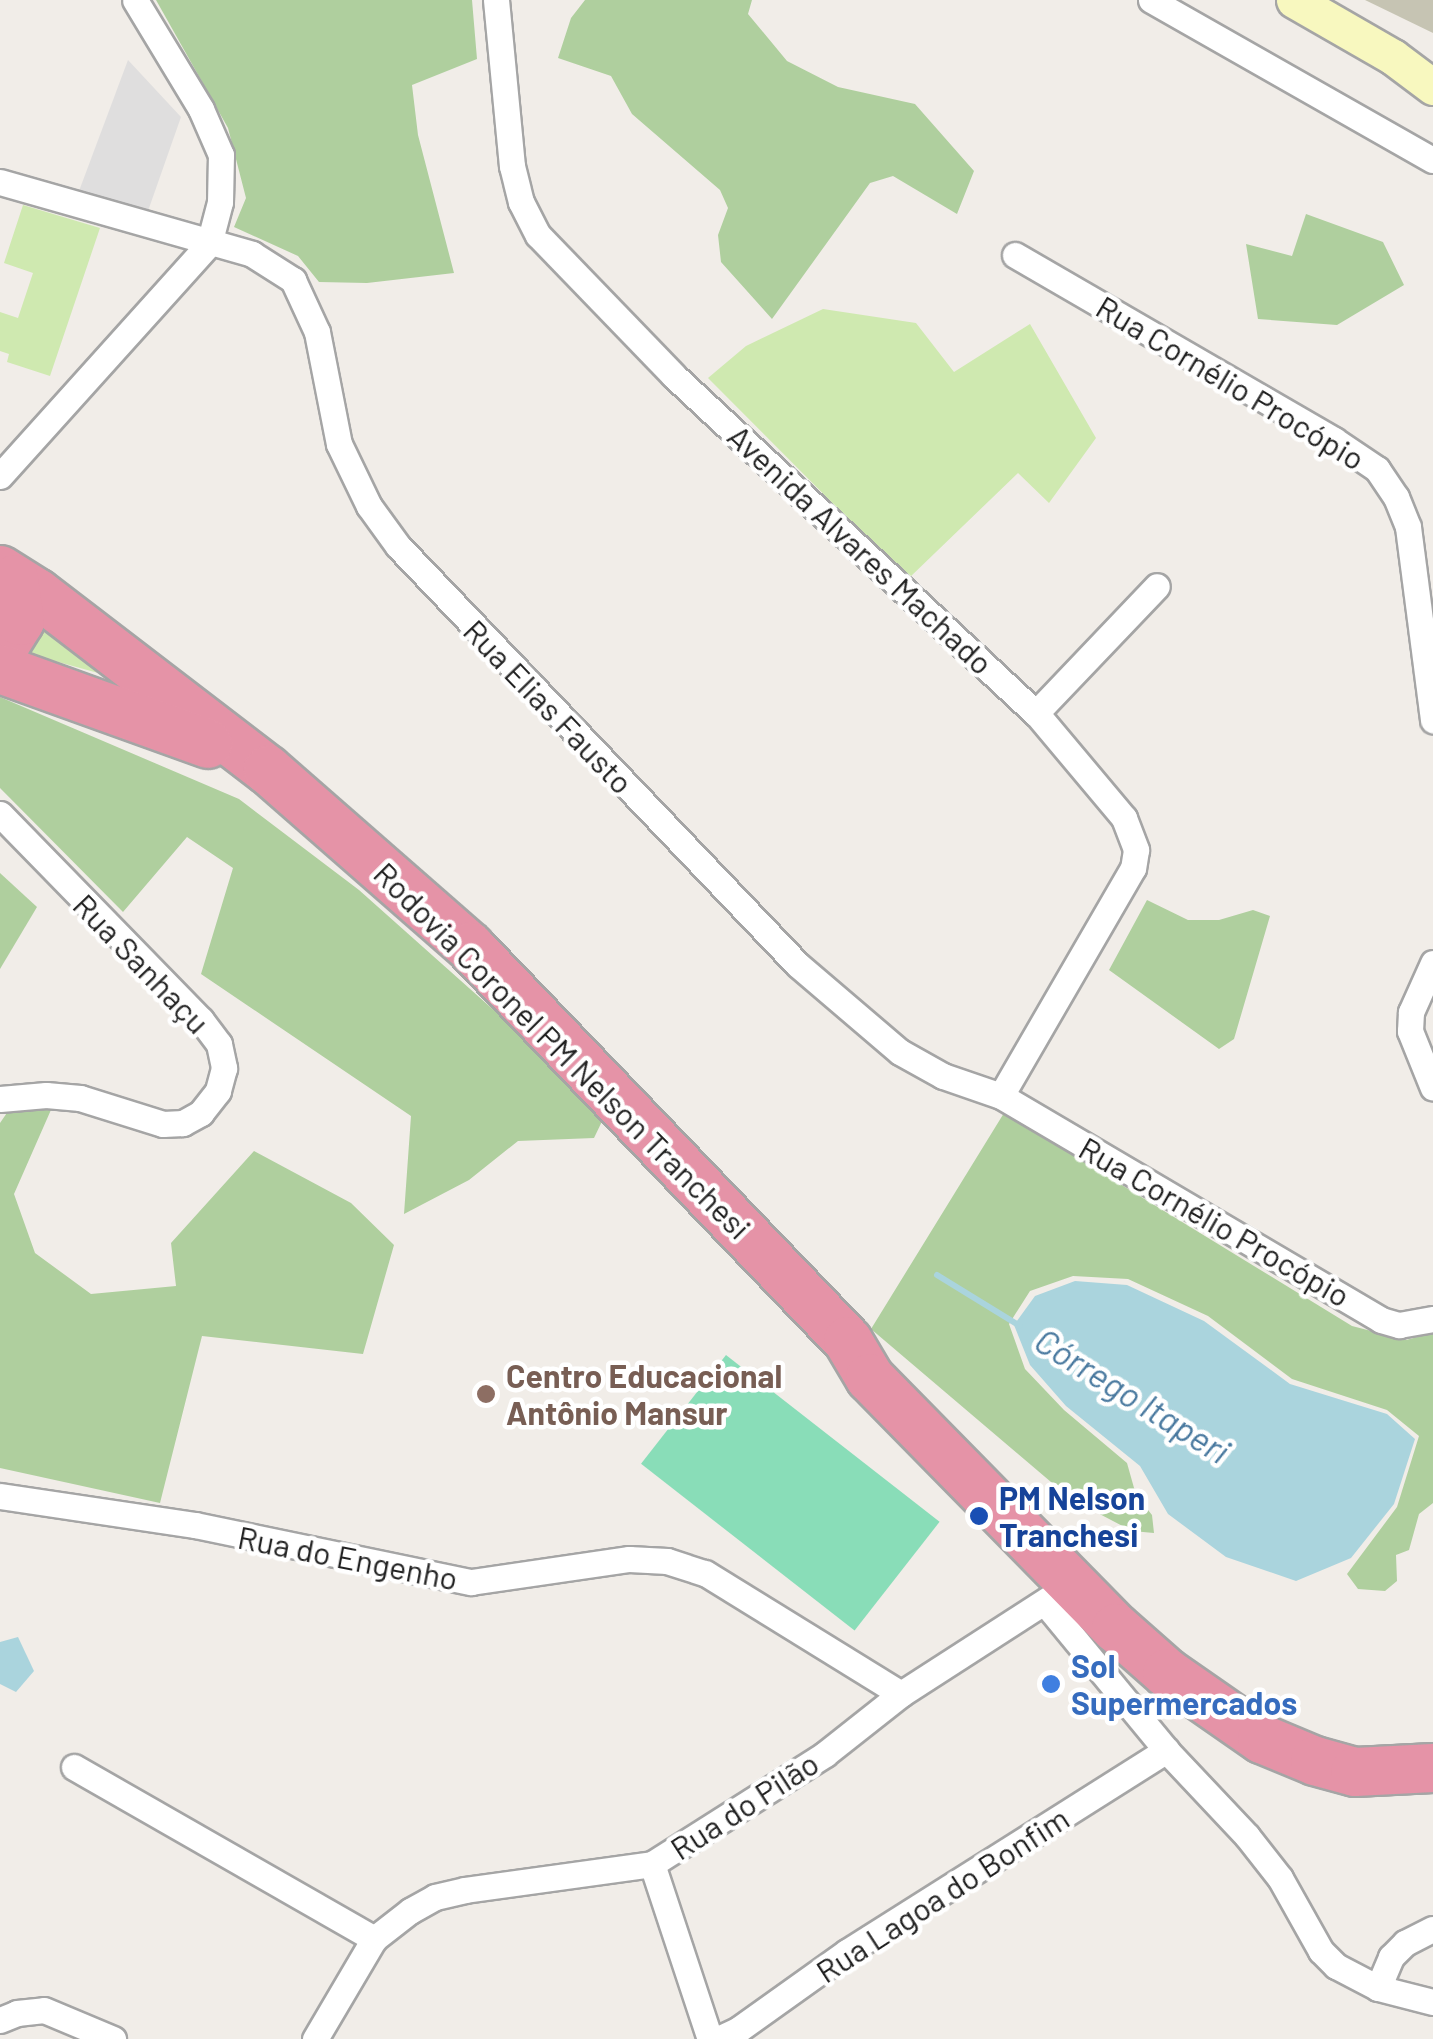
<!DOCTYPE html>
<meta charset="utf-8">
<style>
body{margin:0}
#map{position:relative;width:1433px;height:2039px;overflow:hidden;background:#f1ede8;font-family:Barlow,sans-serif}
div>[style]{position:absolute}
.residential>*{inset:0;background:#dfdede}
.construction>*{inset:0;background:#c6c4b3}
.grass>*{inset:0;background:#cfe9b0}
.forest>*{inset:0;background:#afcf9e}
.pitch>*{inset:0;background:#89ddb8;transform-origin:0 0}
.water>*{inset:0;background:#aad4dd}
.stream>*{height:6px;margin:-3px;padding:0 3px;transform-origin:3px;border-radius:3px;background:#aad4dd}
.roads{filter:drop-shadow(2px 0 #a5a5a5) drop-shadow(-2px 0 #a5a5a5) drop-shadow(0 2px #a5a5a5) drop-shadow(0 -2px #a5a5a5)}
.street>*{height:25px;margin:-12.5px;padding:0 12.5px;transform-origin:12.5px;border-radius:12.5px;background:#fff}
.secondary>*{height:35px;margin:-17.5px;padding:0 17.5px;transform-origin:17.5px;border-radius:17.5px;background:#f8f8bf}
.highway>*{height:48px;margin:-24px;padding:0 24px;transform-origin:24px;border-radius:24px;background:#e593a7}
.dots>*{width:28px;height:28px;translate:-50% -50%;box-sizing:border-box;border:5px solid #fff;border-radius:50%}
span{translate:-50% -50%;white-space:nowrap;text-align:center;line-height:1.15;-webkit-text-stroke:9px #fff;paint-order:stroke}
.street-label{font-size:32px;color:#212121}
.education-label{font-size:32px;color:#785e54;font-weight:700}
.left{translate:0 -50%;text-align:left}
.transit-label{font-size:32px;color:#164399;font-weight:700}
.shop-label{font-size:32px;color:#366cbe;font-weight:700}
.water-label{font-size:35px;color:#49799f;font-style:italic}
</style>
<div id="map">
<div class="residential">
<div style="clip-path:polygon(128px 60px,181px 117px,148px 211px,79px 191px)"></div>
</div>
<div class="construction">
<div style="clip-path:polygon(1365px 0,1433px 0,1433px 33px)"></div>
</div>
<div class="grass">
<div style="clip-path:polygon(23px 205px,100px 228px,50px 376px,7px 362px,9px 354px,0 351px,0 312px,18px 318px,33px 273px,4px 263px)"></div>
<div style="clip-path:polygon(823px 309px,916px 323px,954px 372px,1030px 324px,1096px 438px,1049px 503px,1018px 473px,908px 579px,708px 378px,746px 346px)"></div>
<div style="clip-path:polygon(39px 613px,109px 676px,22px 652px,37px 641px)"></div>
</div>
<div class="forest">
<div style="clip-path:polygon(156px 0,472px 0,477px 59px,412px 85px,418px 135px,454px 273px,367px 283px,319px 282px,298px 256px,234px 227px,246px 198px,228px 128px)"></div>
<div style="clip-path:polygon(585px 0,752px 0,748px 14px,787px 61px,838px 87px,915px 104px,974px 171px,957px 214px,893px 176px,870px 183px,772px 319px,721px 262px,718px 235px,728px 208px,720px 190px,632px 114px,611px 76px,558px 58px,571px 18px)"></div>
<div style="clip-path:polygon(1306px 214px,1383px 242px,1404px 285px,1337px 325px,1258px 319px,1246px 244px,1292px 256px)"></div>
<div style="clip-path:polygon(0 697px,239px 799px,359px 890px,607px 1111px,594px 1138px,518px 1141px,469px 1180px,404px 1214px,411px 1116px,201px 974px,233px 868px,187px 837px,123px 912px,0 788px)"></div>
<div style="clip-path:polygon(0 873px,37px 907px,0 969px)"></div>
<div style="clip-path:polygon(1147px 900px,1188px 920px,1219px 920px,1253px 910px,1270px 916px,1234px 1039px,1219px 1049px,1109px 970px)"></div>
<div style="clip-path:polygon(54px 1103px,14px 1194px,35px 1253px,91px 1294px,176px 1286px,171px 1243px,254px 1151px,351px 1203px,394px 1245px,363px 1354px,202px 1336px,160px 1503px,0 1468px,0 1123px,11px 1107px)"></div>
<div style="clip-path:polygon(1004px 1113px,1352px 1326px,1406px 1340px,1433px 1333px,1433px 1503px,1419px 1514px,1409px 1550px,1396px 1555px,1397px 1581px,1385px 1591px,1358px 1589px,1347px 1574px,1397px 1507px,1419px 1436px,1387px 1410px,1292px 1379px,1208px 1316px,1128px 1279px,1073px 1276px,1030px 1291px,1009px 1324px,1025px 1369px,1064px 1410px,1127px 1463px,1136px 1495px,1152px 1515px,1154px 1533px,1132px 1531px,1071px 1499px,871px 1329px)"></div>
</div>
<div class="pitch">
<div style="left:726px;top:1355px;width:271px;height:138px;rotate:38deg"></div>
</div>
<div class="water">
<div style="clip-path:polygon(1075px 1281px,1127px 1285px,1204px 1321px,1290px 1384px,1387px 1414px,1415px 1439px,1394px 1504px,1351px 1558px,1296px 1581px,1226px 1557px,1168px 1514px,1140px 1466px,1066px 1406px,1030px 1365px,1014px 1325px,1035px 1296px)"></div>
<div style="clip-path:polygon(18px 1637px,34px 1671px,16px 1692px,0 1684px,0 1642px)"></div>
</div>
<div class="stream">
<div style="left:937px;top:1275px;width:97px;rotate:31.6deg"></div>
</div>
<div class="roads">
<div class="street">
<div style="left:496px;top:0;width:167px;rotate:84.5deg"></div>
<div style="left:512px;top:166px;width:37px;rotate:76deg"></div>
<div style="left:521px;top:202px;width:37px;rotate:63deg"></div>
<div style="left:538px;top:235px;width:194px;rotate:46deg"></div>
<div style="left:673px;top:375px;width:496px;rotate:43deg"></div>
<div style="left:1036px;top:713px;width:137px;rotate:50deg"></div>
<div style="left:1124px;top:818px;width:34px;rotate:69deg"></div>
<div style="left:1136px;top:850px;width:18px;rotate:99deg"></div>
<div style="left:1133px;top:868px;width:263px;rotate:120.1deg"></div>
<div style="left:1151px;top:0;width:324px;rotate:29.6deg"></div>
<div style="left:0;top:182px;width:262px;rotate:15.9deg"></div>
<div style="left:252px;top:254px;width:49px;rotate:32.4deg"></div>
<div style="left:293px;top:280px;width:57px;rotate:65.2deg"></div>
<div style="left:317px;top:332px;width:114px;rotate:78.9deg"></div>
<div style="left:339px;top:444px;width:69px;rotate:64.2deg"></div>
<div style="left:369px;top:506px;width:49px;rotate:54.1deg"></div>
<div style="left:398px;top:546px;width:579px;rotate:46.33deg"></div>
<div style="left:798px;top:965px;width:134px;rotate:40.5deg"></div>
<div style="left:900px;top:1052px;width:49px;rotate:29.2deg"></div>
<div style="left:943px;top:1076px;width:61px;rotate:19deg"></div>
<div style="left:1001px;top:1096px;width:441px;rotate:30.5deg"></div>
<div style="left:1381px;top:1320px;width:19px;rotate:16deg"></div>
<div style="left:1399px;top:1325px;width:35px;rotate:-10deg"></div>
<div style="left:1015px;top:255px;width:369px;rotate:30.1deg"></div>
<div style="left:1334px;top:440px;width:52px;rotate:34deg"></div>
<div style="left:1377px;top:469px;width:34px;rotate:56deg"></div>
<div style="left:1396px;top:497px;width:32px;rotate:68deg"></div>
<div style="left:1408px;top:527px;width:195px;rotate:82.6deg"></div>
<div style="left:0;top:476px;width:312px;rotate:-48deg"></div>
<div style="left:209px;top:244px;width:43px;rotate:-75.3deg"></div>
<div style="left:220px;top:202px;width:47px;rotate:-88.8deg"></div>
<div style="left:221px;top:155px;width:50px;rotate:-113.5deg"></div>
<div style="left:201px;top:109px;width:127px;rotate:-121.2deg"></div>
<div style="left:1036px;top:713px;width:175px;rotate:-46.4deg"></div>
<div style="left:0;top:814px;width:288px;rotate:45.7deg"></div>
<div style="left:201px;top:1020px;width:30px;rotate:53deg"></div>
<div style="left:219px;top:1044px;width:25px;rotate:78deg"></div>
<div style="left:224px;top:1068px;width:24px;rotate:105deg"></div>
<div style="left:218px;top:1091px;width:28px;rotate:128deg"></div>
<div style="left:201px;top:1113px;width:21px;rotate:151deg"></div>
<div style="left:183px;top:1123px;width:20px;rotate:177deg"></div>
<div style="left:163px;top:1124px;width:87px;rotate:-162.6deg"></div>
<div style="left:80px;top:1098px;width:34px;rotate:-175deg"></div>
<div style="left:46px;top:1095px;width:46px;rotate:175deg"></div>
<div style="left:1433px;top:963px;width:54px;rotate:114.2deg"></div>
<div style="left:1411px;top:1012px;width:19px;rotate:93deg"></div>
<div style="left:1410px;top:1031px;width:61px;rotate:68deg"></div>
<div style="left:0;top:1496px;width:197px;rotate:8.5deg"></div>
<div style="left:195px;top:1525px;width:282px;rotate:11.7deg"></div>
<div style="left:471px;top:1582px;width:160px;rotate:-8.3deg"></div>
<div style="left:629px;top:1559px;width:38px;rotate:3deg"></div>
<div style="left:667px;top:1561px;width:40px;rotate:18deg"></div>
<div style="left:705px;top:1573px;width:230px;rotate:31.7deg"></div>
<div style="left:1045px;top:1603px;width:190px;rotate:50.5deg"></div>
<div style="left:1166px;top:1750px;width:118px;rotate:46.7deg"></div>
<div style="left:1247px;top:1836px;width:53px;rotate:51.8deg"></div>
<div style="left:1280px;top:1878px;width:84px;rotate:60.7deg"></div>
<div style="left:1321px;top:1951px;width:21px;rotate:45deg"></div>
<div style="left:1336px;top:1966px;width:47px;rotate:27.6deg"></div>
<div style="left:1378px;top:1988px;width:57px;rotate:14.3deg"></div>
<div style="left:74px;top:1767px;width:346px;rotate:29.8deg"></div>
<div style="left:652px;top:1864px;width:184px;rotate:71.7deg"></div>
<div style="left:1378px;top:1988px;width:34px;rotate:-67deg"></div>
<div style="left:1391px;top:1957px;width:20px;rotate:-45deg"></div>
<div style="left:1405px;top:1943px;width:31px;rotate:-27deg"></div>
<div style="left:0;top:2020px;width:18px;rotate:-22deg"></div>
<div style="left:17px;top:2013px;width:27px;rotate:-6deg"></div>
<div style="left:44px;top:2010px;width:75px;rotate:22.8deg"></div>
<div style="left:315px;top:2039px;width:116px;rotate:-59.5deg"></div>
<div style="left:374px;top:1939px;width:46px;rotate:-37.9deg"></div>
<div style="left:410px;top:1911px;width:29px;rotate:-29deg"></div>
<div style="left:435px;top:1897px;width:31px;rotate:-13deg"></div>
<div style="left:465px;top:1890px;width:189px;rotate:-7.9deg"></div>
<div style="left:652px;top:1864px;width:205px;rotate:-32.4deg"></div>
<div style="left:825px;top:1754px;width:97px;rotate:-38.3deg"></div>
<div style="left:901px;top:1694px;width:207px;rotate:-32.8deg"></div>
<div style="left:718px;top:2039px;width:23px;rotate:-25deg"></div>
<div style="left:739px;top:2029px;width:133px;rotate:-35.5deg"></div>
<div style="left:847px;top:1952px;width:378px;rotate:-32.3deg"></div>
</div>
<div class="secondary">
<div style="left:1294px;top:0;width:114px;rotate:29.9deg"></div>
<div style="left:1393px;top:57px;width:50px;rotate:36.9deg"></div>
</div>
<div class="highway">
<div style="left:0;top:570px;width:44px;rotate:31.9deg"></div>
<div style="left:37px;top:593px;width:291px;rotate:37.5deg"></div>
<div style="left:268px;top:770px;width:269px;rotate:41.2deg"></div>
<div style="left:470px;top:947px;width:546px;rotate:46.19deg"></div>
<div style="left:848px;top:1341px;width:43px;rotate:59.3deg"></div>
<div style="left:870px;top:1378px;width:351px;rotate:45.5deg"></div>
<div style="left:1116px;top:1628px;width:68px;rotate:41.4deg"></div>
<div style="left:1167px;top:1673px;width:116px;rotate:34.8deg"></div>
<div style="left:1262px;top:1739px;width:57px;rotate:22.5deg"></div>
<div style="left:1315px;top:1761px;width:41px;rotate:15.4deg"></div>
<div style="left:1355px;top:1772px;width:78px;rotate:-2.9deg"></div>
<div style="left:0;top:653px;width:38px;rotate:-58deg"></div>
<div style="left:20px;top:621px;width:42px;rotate:-98.1deg"></div>
<div style="left:0;top:669px;width:221px;rotate:19.8deg"></div>
</div>
</div>
<div class="dots">
<div style="left:486px;top:1394px;background:#8d6e63"></div>
<div style="left:979px;top:1516px;background:#1a4fb4"></div>
<div style="left:1051px;top:1684px;background:#3f7fe0"></div>
</div>
<div class="street-label">
<span style="left:1231px;top:382px;rotate:31deg">Rua Cornélio Procópio</span>
<span style="left:861px;top:549px;rotate:43deg">Avenida Alvares Machado</span>
<span style="left:549px;top:706px;rotate:46deg">Rua Elias Fausto</span>
<span style="left:142px;top:963px;rotate:46deg">Rua Sanhaçu</span>
<span style="left:563px;top:1050px;rotate:45deg">Rodovia Coronel PM Nelson Tranchesi</span>
<span style="left:1215px;top:1221px;rotate:30deg">Rua Cornélio Procópio</span>
<span style="left:348px;top:1557px;rotate:11deg">Rua do Engenho</span>
<span style="left:744px;top:1805px;rotate:-33deg">Rua do Pilão</span>
<span style="left:942px;top:1894px;rotate:-33deg">Rua Lagoa do Bonfim</span>
</div>
<div class="education-label">
<span class="left" style="left:506px;top:1394px">Centro Educacional<br>Antônio Mansur</span>
</div>
<div class="transit-label">
<span class="left" style="left:999px;top:1516px">PM Nelson<br>Tranchesi</span>
</div>
<div class="shop-label">
<span class="left" style="left:1071px;top:1684px">Sol<br>Supermercados</span>
</div>
<div class="water-label">
<span style="left:1133px;top:1395px;rotate:32deg">Córrego Itaperi</span>
</div>
</div>
